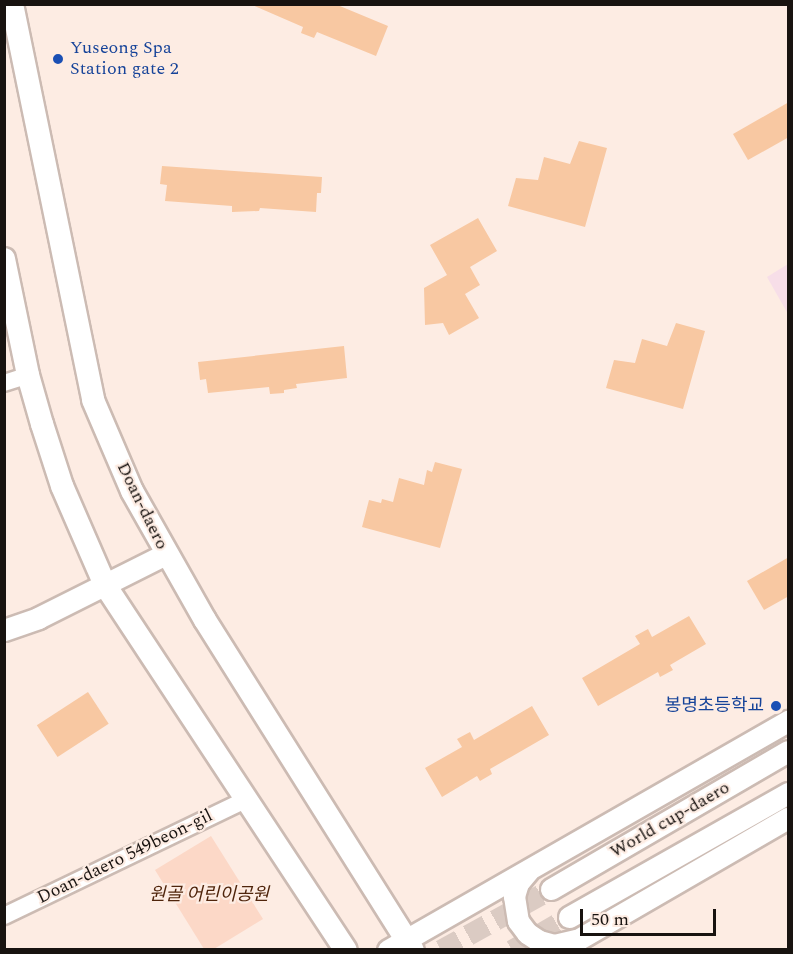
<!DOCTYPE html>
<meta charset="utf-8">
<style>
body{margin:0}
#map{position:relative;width:793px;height:954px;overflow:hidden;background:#fdece3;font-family:Spectral,"Noto Sans KR",serif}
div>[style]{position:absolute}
.education>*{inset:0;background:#f7dee8}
.green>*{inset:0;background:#fcd8c7}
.building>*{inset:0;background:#f8c8a2;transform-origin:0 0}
.tertiary-tunnel>*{height:21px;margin-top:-10.5px;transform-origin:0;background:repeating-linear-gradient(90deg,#dbcbc3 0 21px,transparent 0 31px)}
.roads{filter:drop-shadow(2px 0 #ccbbb3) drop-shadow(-2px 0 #ccbbb3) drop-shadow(0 2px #ccbbb3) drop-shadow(0 -2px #ccbbb3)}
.minor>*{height:16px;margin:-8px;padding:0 8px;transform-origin:8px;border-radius:8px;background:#fff}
.tertiary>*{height:21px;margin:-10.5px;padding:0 10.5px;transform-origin:10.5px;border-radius:10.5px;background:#fff}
.secondary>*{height:22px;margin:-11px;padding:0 11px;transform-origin:11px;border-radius:11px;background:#fff}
.dots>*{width:16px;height:16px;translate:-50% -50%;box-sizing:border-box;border:3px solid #fdece3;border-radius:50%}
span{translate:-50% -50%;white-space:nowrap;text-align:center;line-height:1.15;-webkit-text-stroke:4.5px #fdece3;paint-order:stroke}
.transit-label{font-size:18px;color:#164399}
.left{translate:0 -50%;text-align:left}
.right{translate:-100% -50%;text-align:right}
.street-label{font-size:18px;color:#181310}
.park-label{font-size:18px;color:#4f240b;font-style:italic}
.frame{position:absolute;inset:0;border:6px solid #181310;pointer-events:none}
.scale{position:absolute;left:580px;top:909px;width:136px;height:27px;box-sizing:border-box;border:3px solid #181310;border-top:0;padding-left:8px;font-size:18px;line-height:21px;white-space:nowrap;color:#181310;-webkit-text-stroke:4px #fdece3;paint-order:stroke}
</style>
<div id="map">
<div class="education">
<div style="clip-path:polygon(788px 264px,788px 314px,767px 277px)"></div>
</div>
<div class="green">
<div style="clip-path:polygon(211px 836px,263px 919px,214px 949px,204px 949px,155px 870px)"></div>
</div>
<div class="building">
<div style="clip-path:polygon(250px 4px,335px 4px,388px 26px,376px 56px,317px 32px,314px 38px,301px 33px,303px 27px)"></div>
<div style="clip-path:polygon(789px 102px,789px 137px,748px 160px,733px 134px)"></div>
<div style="clip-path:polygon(579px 141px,607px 148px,585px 227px,508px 206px,516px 178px,538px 180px,544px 157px,570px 164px)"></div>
<div style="clip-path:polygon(162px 166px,322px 177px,321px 193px,317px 193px,316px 212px,260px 208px,259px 211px,232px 212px,232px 206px,165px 201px,167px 185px,160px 184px)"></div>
<div style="clip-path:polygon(478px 218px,497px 251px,470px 267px,480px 285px,465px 294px,479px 318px,449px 335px,443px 323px,425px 325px,424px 288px,447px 275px,430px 245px)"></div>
<div style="clip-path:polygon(676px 323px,705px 331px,683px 409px,606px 388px,614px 360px,635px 363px,642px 339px,667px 346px)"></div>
<div style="clip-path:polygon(344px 346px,347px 378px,296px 384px,297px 388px,284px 390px,284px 393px,270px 394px,269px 387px,208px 393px,206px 379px,200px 380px,198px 362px)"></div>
<div style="clip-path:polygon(435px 462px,462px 469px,440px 548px,362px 527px,369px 500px,381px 503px,382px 499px,393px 502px,399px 478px,424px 485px,427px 470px,432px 472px)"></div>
<div style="clip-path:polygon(789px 557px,789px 596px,764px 610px,747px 581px)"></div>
<div style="clip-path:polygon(689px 616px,706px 644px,670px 665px,673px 670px,660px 677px,658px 672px,598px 706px,582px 678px,640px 644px,635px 636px,648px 629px,652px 637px)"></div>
<div style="left:88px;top:692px;width:38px;height:61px;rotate:57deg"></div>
<div style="clip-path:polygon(532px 706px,549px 735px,490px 769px,492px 774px,480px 781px,477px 776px,442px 797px,425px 768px,462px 747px,457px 739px,470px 732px,474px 740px)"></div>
</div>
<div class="tertiary-tunnel">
<div style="left:441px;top:950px;width:126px;rotate:-29deg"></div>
<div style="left:512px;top:950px;width:66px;rotate:-30.1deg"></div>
</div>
<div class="roads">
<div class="minor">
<div style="left:4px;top:383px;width:25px;rotate:-18deg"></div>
<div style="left:4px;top:916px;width:270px;rotate:-25.7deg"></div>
</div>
<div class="tertiary">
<div style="left:4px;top:630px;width:36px;rotate:-19deg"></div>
<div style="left:38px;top:618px;width:143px;rotate:-26.6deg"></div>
<div style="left:528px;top:871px;width:16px;rotate:130deg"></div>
<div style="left:518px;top:883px;width:14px;rotate:107deg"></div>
<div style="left:514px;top:896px;width:25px;rotate:81deg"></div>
<div style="left:518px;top:921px;width:15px;rotate:53deg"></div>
<div style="left:527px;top:933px;width:14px;rotate:34deg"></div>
<div style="left:539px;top:941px;width:16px;rotate:15deg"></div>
<div style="left:554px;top:945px;width:22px;rotate:-13deg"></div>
<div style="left:551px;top:889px;width:274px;rotate:-30.2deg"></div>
<div style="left:569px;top:917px;width:252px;rotate:-29.5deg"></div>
<div style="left:388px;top:950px;width:461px;rotate:-29.8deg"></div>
<div style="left:560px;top:950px;width:263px;rotate:-30.1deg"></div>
</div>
<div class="secondary">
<div style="left:12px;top:4px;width:404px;rotate:78.4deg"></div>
<div style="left:93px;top:400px;width:99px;rotate:66.8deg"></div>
<div style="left:132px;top:491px;width:148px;rotate:60.5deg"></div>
<div style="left:205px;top:620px;width:390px;rotate:57.8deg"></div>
<div style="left:4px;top:259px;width:118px;rotate:78.3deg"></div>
<div style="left:28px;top:375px;width:51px;rotate:74.1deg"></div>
<div style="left:42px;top:424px;width:65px;rotate:72.1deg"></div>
<div style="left:62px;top:486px;width:108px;rotate:66.5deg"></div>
<div style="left:105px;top:585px;width:437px;rotate:56.6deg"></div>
</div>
</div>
<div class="dots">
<div style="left:58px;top:59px;background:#1a4fb4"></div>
<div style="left:776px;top:706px;background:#1a4fb4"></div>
</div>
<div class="transit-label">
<span class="left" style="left:70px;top:59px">Yuseong Spa<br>Station gate 2</span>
<span class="right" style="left:764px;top:706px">봉명초등학교</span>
</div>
<div class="street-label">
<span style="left:142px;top:506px;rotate:64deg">Doan-daero</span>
<span style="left:670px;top:820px;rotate:-30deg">World cup-daero</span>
<span style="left:125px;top:857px;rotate:-26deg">Doan-daero 549beon-gil</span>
</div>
<div class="park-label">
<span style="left:209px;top:895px">원골 어린이공원</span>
</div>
<div class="frame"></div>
<div class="scale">50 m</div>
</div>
